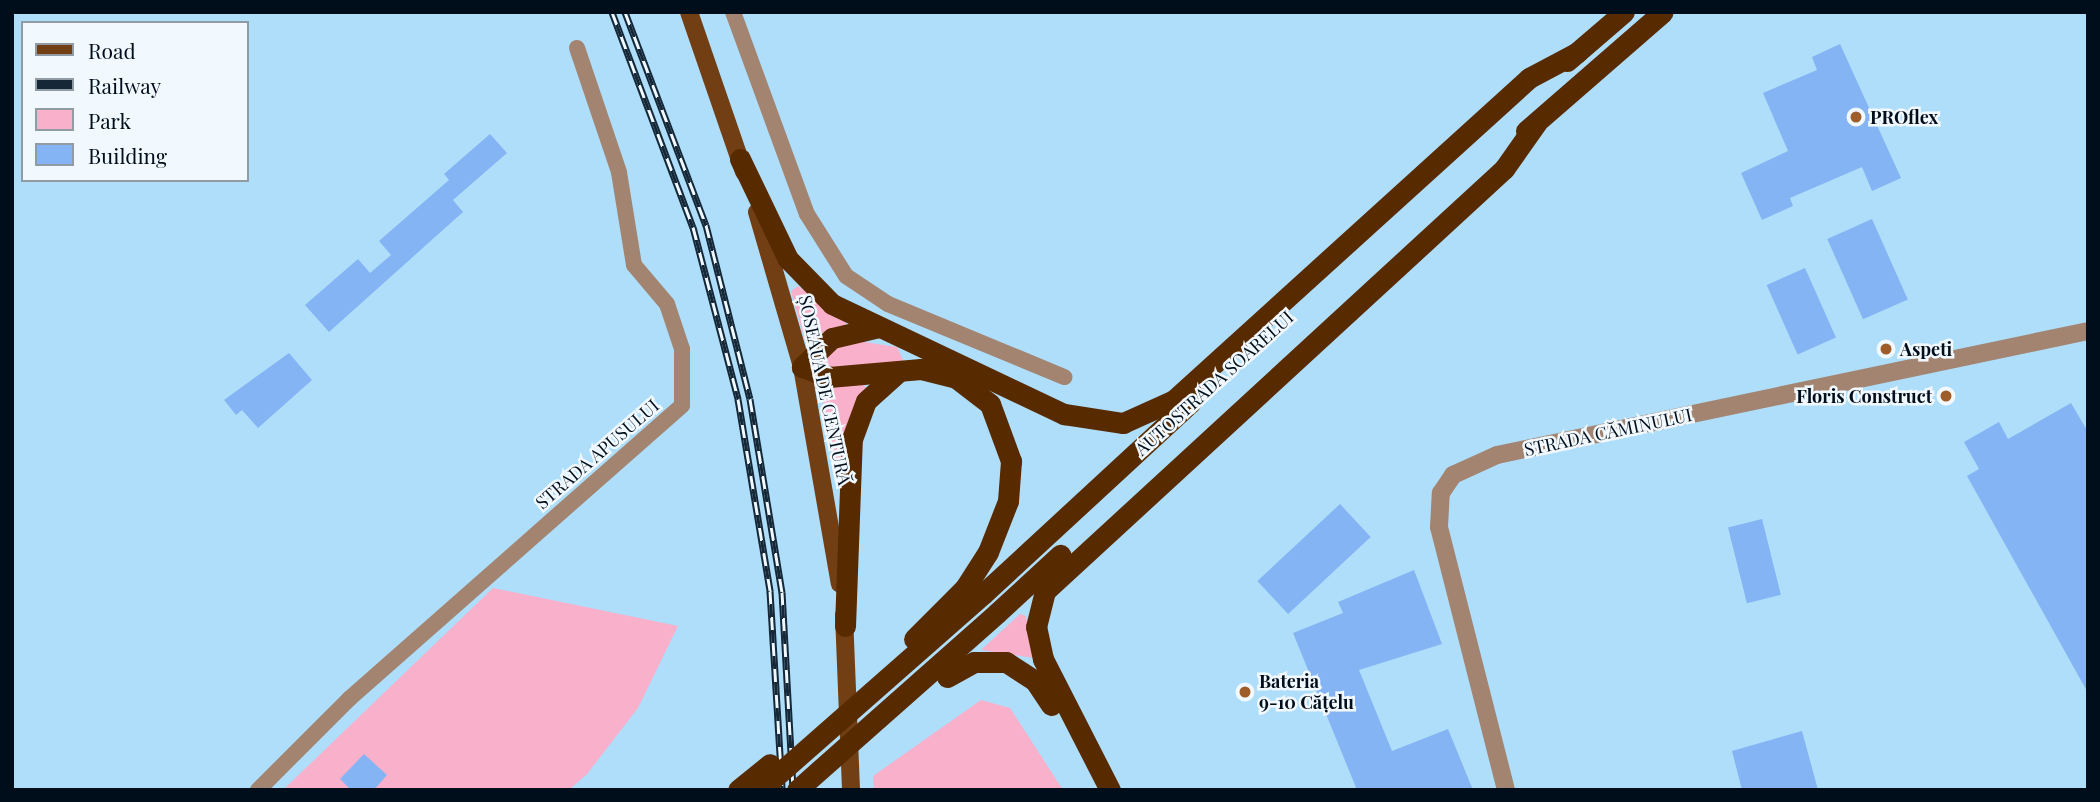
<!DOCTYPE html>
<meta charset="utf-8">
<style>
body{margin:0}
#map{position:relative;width:2100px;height:802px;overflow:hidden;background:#afdefb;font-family:"Playfair Display",serif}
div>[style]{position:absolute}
.green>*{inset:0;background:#f9b0cb}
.building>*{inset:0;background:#84b4f3;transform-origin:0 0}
.minor>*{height:16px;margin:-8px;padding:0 8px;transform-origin:8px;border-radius:8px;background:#a28470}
.tertiary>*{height:18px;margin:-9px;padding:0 9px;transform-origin:9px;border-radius:9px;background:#a28470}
.primary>*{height:18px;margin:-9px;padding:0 9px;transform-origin:9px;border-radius:9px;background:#723f15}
.motorway>*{height:21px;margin:-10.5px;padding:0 10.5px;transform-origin:10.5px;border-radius:10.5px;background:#582a00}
.rail>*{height:7px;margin-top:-3.5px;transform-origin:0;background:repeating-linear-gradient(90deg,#f1f9fe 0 13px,#162837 0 26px);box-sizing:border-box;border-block:2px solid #162837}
.motorway-bridge>*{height:21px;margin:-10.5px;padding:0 10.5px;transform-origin:10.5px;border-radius:10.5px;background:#582a00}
.dots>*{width:19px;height:19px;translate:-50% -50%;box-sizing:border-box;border:4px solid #f1f9fe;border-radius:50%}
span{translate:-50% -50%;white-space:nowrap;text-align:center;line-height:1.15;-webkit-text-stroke:5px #f1f9fe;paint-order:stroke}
.poi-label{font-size:18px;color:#000e1b;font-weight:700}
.left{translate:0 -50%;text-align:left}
.right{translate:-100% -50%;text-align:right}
.street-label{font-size:18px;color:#000e1b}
.frame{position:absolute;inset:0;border:14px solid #000e1b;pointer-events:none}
.legend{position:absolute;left:21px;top:21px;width:228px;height:161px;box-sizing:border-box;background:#f1f9fe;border:2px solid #919ba3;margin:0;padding:9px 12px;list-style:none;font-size:21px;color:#000e1b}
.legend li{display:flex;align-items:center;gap:14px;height:35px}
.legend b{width:35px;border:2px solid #919ba3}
</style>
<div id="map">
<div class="green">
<div style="clip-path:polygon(798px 286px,846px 322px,846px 329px,806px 344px,791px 291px)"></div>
<div style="clip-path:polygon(858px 341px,897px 347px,905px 364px,839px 373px,819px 365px,824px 351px)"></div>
<div style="clip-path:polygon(860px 381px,866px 387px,851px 419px,839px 489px,821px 391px)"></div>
<div style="clip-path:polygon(493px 588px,678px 626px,638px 708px,587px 774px,569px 790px,283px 790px)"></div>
<div style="clip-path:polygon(1020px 614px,1026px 616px,1034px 658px,981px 650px)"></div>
<div style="clip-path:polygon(981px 700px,1010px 708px,1063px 790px,874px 790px,873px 776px)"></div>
</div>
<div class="building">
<div style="clip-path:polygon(1840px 44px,1901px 178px,1872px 191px,1862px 167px,1790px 198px,1793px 206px,1762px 220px,1741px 173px,1788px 151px,1763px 93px,1817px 70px,1812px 57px)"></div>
<div style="clip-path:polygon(490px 134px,507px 153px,453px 200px,463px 212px,329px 332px,305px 305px,358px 259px,370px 273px,391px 255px,379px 241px,449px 180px,444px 174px)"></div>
<div style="left:1872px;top:219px;width:88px;height:49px;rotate:66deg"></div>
<div style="left:1805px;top:268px;width:76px;height:42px;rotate:66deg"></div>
<div style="clip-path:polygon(289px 353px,312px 380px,258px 428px,242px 410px,236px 415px,224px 400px)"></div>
<div style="clip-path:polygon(2071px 403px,2088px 432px,2088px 693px,1967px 476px,1979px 469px,1964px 442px,1999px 422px,2008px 439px)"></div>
<div style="left:1340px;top:504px;width:45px;height:113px;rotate:47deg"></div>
<div style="left:1762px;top:519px;width:78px;height:35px;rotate:76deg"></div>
<div style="clip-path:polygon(1414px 570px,1442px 644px,1359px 670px,1392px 751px,1448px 729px,1473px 790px,1357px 790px,1293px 633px,1343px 613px,1338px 602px)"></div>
<div style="clip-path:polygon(1802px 731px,1818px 790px,1742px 790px,1732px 751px)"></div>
<div style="clip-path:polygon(364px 754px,387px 775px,374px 790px,351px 790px,340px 779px)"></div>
</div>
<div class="minor">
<div style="left:733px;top:12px;width:215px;rotate:69.9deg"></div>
<div style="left:807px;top:214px;width:73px;rotate:57.8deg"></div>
<div style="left:846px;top:276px;width:50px;rotate:33.7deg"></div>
<div style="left:888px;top:304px;width:191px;rotate:22.5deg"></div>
<div style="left:258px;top:790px;width:129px;rotate:-45deg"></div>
<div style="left:349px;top:699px;width:444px;rotate:-41.4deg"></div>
<div style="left:682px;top:405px;width:56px;rotate:-90deg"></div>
<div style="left:682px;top:349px;width:47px;rotate:-108.4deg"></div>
<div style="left:667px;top:304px;width:51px;rotate:-130.2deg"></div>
<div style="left:634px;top:265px;width:94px;rotate:-99.2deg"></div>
<div style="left:619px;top:172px;width:131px;rotate:-108.7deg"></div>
</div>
<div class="tertiary">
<div style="left:1506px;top:790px;width:271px;rotate:-104.3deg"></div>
<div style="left:1439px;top:527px;width:34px;rotate:-87deg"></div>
<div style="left:1441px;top:493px;width:22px;rotate:-56deg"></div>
<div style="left:1453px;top:475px;width:48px;rotate:-24.4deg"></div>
<div style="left:1497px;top:455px;width:604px;rotate:-11.85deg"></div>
</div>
<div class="primary">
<div style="left:689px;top:12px;width:169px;rotate:71deg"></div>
<div style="left:757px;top:212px;width:161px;rotate:73.8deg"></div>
<div style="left:802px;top:367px;width:220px;rotate:80.1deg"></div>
<div style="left:844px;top:615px;width:175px;rotate:87.7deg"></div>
</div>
<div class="motorway">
<div style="left:1567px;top:61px;width:75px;rotate:-40.7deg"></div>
<div style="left:1526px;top:131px;width:181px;rotate:-41deg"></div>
<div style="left:740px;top:159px;width:111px;rotate:64.4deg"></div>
<div style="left:788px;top:259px;width:63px;rotate:45.6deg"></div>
<div style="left:832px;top:304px;width:257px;rotate:25.4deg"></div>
<div style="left:1064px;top:414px;width:60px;rotate:8.7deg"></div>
<div style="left:1123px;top:423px;width:56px;rotate:-24.3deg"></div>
<div style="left:1174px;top:400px;width:479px;rotate:-42.2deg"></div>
<div style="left:1529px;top:78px;width:55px;rotate:-28deg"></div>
<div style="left:879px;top:327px;width:48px;rotate:166.8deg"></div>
<div style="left:832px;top:338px;width:42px;rotate:136deg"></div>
<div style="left:802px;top:367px;width:29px;rotate:20deg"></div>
<div style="left:829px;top:377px;width:92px;rotate:-5deg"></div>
<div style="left:921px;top:369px;width:36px;rotate:14deg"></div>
<div style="left:956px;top:378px;width:43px;rotate:37.4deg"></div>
<div style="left:990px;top:404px;width:61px;rotate:69.8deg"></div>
<div style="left:1011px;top:461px;width:40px;rotate:94.3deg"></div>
<div style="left:1008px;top:501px;width:55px;rotate:111.4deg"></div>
<div style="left:988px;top:552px;width:43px;rotate:122.6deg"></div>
<div style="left:965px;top:588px;width:72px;rotate:135deg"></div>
<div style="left:983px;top:594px;width:283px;rotate:-42.7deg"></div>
<div style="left:997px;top:613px;width:86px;rotate:-42.6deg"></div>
<div style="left:845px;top:626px;width:187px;rotate:-87.9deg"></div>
<div style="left:852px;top:439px;width:40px;rotate:-69.8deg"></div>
<div style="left:866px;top:401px;width:42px;rotate:-42.1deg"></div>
<div style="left:947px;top:677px;width:31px;rotate:-29deg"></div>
<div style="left:974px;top:662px;width:32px"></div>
<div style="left:1006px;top:662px;width:35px;rotate:33deg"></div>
<div style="left:1035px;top:681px;width:29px;rotate:56deg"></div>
<div style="left:1110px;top:790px;width:147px;rotate:-117.1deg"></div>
<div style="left:1043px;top:659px;width:33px;rotate:-102deg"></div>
<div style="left:1036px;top:627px;width:37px;rotate:-76deg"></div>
<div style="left:1045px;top:591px;width:624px;rotate:-42.6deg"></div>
<div style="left:1504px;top:169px;width:57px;rotate:-54.9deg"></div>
</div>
<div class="rail">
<div style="left:612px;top:12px;width:230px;rotate:69.4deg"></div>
<div style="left:693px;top:227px;width:178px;rotate:75.3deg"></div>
<div style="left:738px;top:399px;width:195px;rotate:80.5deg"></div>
<div style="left:770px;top:591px;width:199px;rotate:86.5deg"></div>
<div style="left:625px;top:12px;width:228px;rotate:69.2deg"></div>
<div style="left:706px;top:225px;width:179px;rotate:75.8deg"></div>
<div style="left:750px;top:399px;width:196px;rotate:80.6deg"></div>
<div style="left:782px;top:592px;width:198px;rotate:86.8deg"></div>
</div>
<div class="motorway-bridge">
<div style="left:738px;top:790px;width:41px;rotate:-39.1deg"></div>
<div style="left:760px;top:790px;width:297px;rotate:-41.3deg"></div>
<div style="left:797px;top:790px;width:267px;rotate:-41.5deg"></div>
</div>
<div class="dots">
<div style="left:1856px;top:117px;background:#9e5c29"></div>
<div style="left:1886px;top:349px;background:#9e5c29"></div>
<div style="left:1946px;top:396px;background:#9e5c29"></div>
<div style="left:1245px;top:692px;background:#9e5c29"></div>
</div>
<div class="poi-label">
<span class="left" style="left:1870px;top:117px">PROflex</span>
<span class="left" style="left:1900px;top:349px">Aspeti</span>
<span class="right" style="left:1932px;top:396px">Floris Construct</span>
<span class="left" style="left:1259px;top:692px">Bateria<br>9-10 Cățelu</span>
</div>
<div class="street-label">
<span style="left:1214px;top:383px;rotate:-42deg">AUTOSTRADA SOARELUI</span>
<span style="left:825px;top:390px;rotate:78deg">ȘOSEAUA DE CENTURĂ</span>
<span style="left:1608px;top:432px;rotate:-12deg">STRADA CĂMINULUI</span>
<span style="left:597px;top:454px;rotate:-41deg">STRADA APUSULUI</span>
</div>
<div class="frame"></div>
<ul class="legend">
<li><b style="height:9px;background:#723f15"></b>Road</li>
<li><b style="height:9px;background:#162837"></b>Railway</li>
<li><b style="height:19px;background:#f9b0cb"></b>Park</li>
<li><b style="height:19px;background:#84b4f3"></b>Building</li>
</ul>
</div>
